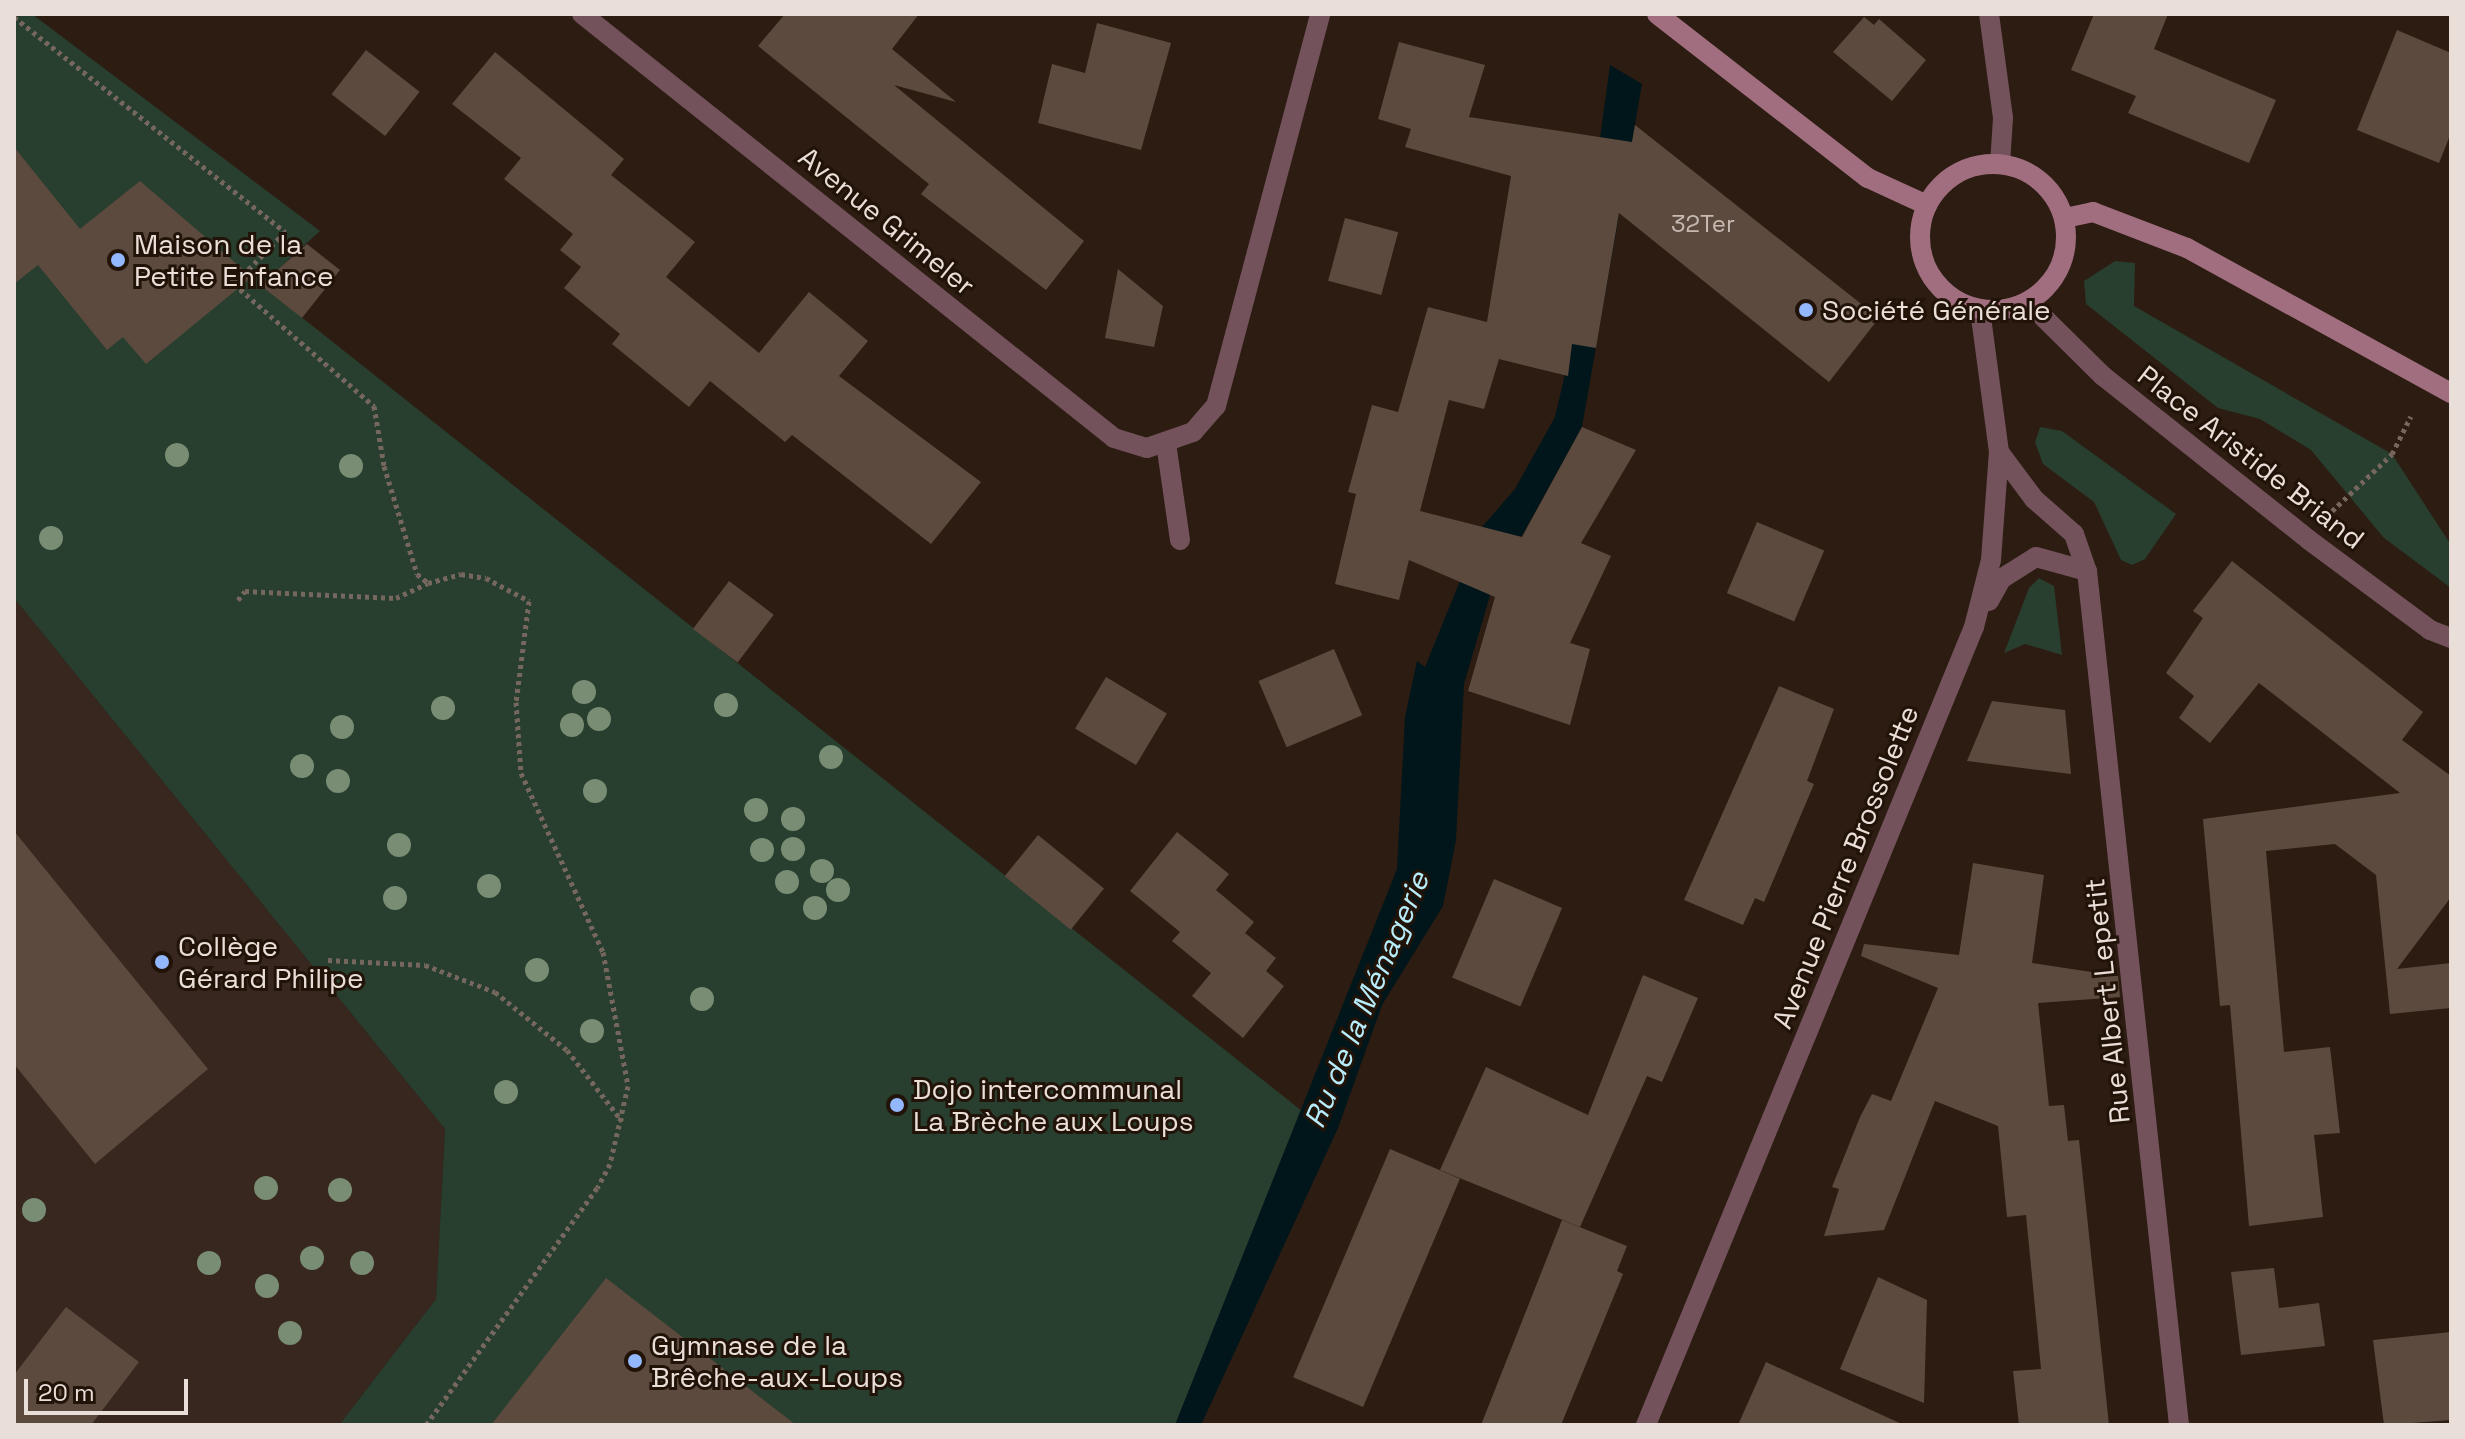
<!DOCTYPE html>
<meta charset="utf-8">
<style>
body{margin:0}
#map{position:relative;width:2465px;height:1439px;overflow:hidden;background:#2c1c11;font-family:"Space Grotesk",sans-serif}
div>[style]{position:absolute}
.education>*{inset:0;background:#38271f}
.green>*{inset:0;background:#283e2e}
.water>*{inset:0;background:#00161b}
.building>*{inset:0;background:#5d4a3e;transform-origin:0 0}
.path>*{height:5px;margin-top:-2.5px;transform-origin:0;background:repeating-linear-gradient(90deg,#75675e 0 4px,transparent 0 8px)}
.street>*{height:20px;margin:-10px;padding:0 10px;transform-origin:10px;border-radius:10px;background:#73525c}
.secondary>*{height:20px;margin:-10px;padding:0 10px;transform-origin:10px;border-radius:10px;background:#a16e7f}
.secondary>.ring{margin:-10px;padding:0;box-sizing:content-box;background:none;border:20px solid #a16e7f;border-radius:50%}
.trees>*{width:24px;height:24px;margin:-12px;border-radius:50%;background:#788d74}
.dots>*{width:22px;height:22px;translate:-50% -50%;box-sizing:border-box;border:4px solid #221308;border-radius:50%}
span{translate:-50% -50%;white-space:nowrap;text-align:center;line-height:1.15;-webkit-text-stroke:6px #221308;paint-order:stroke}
.number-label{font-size:24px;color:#c7bab2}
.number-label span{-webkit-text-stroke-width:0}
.street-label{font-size:28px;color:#eadfd8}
.poi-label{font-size:28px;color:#eadfd8}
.left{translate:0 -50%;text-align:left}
.water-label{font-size:30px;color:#b7edfb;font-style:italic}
.frame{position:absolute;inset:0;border:16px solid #eadfd8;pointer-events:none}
.scale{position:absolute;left:24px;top:1379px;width:164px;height:36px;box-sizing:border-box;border:4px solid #eadfd8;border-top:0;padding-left:10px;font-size:24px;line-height:28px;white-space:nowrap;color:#eadfd8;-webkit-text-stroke:6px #221308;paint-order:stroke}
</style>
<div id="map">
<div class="education">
<div style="clip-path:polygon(14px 598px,445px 1129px,436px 1299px,339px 1425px,14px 1425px)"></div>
</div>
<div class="green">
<div style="clip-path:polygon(14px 14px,32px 14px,320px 231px,261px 285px,1302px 1111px,1175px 1425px,339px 1425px,436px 1299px,445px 1129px,14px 598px)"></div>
<div style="clip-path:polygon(2115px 261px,2135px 263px,2134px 306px,2392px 454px,2451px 545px,2451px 588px,2384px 538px,2311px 450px,2260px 419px,2218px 408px,2086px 304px,2084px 281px)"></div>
<div style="clip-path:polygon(2040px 427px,2062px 431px,2176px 514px,2145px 559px,2132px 565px,2121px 560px,2094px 502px,2043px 464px,2035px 442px)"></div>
<div style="clip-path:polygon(2039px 578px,2054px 586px,2062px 655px,2025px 644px,2004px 653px,2029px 588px)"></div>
</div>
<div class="water">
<div style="clip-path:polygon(1610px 65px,1642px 84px,1582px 427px,1491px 592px,1464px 684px,1456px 840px,1443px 906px,1382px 1005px,1338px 1128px,1201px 1425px,1175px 1425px,1397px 869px,1405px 717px,1417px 661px,1425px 667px,1482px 527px,1515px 489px,1555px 417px,1572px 344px)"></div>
</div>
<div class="building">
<div style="clip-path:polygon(785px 14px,919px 14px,892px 49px,956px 102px,894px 85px,1084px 241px,1046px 290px,921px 194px,929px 184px,758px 46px)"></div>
<div style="clip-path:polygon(2094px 14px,2168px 14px,2154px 49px,2276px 100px,2249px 163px,2128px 113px,2136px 96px,2071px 70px)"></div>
<div style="clip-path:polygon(1864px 17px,1874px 25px,1879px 19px,1926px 60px,1892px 101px,1833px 52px)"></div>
<div style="clip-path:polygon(1097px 23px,1171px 43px,1141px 150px,1038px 123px,1052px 64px,1085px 73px)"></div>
<div style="clip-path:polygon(2397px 30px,2451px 53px,2451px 133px,2439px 163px,2357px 130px)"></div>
<div style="clip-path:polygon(1399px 42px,1485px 65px,1469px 117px,1632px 142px,1635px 125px,1879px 318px,1829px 382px,1619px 213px,1596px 348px,1572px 344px,1568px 376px,1499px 359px,1484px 409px,1449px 400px,1420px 511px,1522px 537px,1582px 427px,1636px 450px,1581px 543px,1611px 556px,1570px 643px,1590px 649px,1570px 725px,1468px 691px,1495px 597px,1409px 560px,1399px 600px,1335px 584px,1356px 494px,1348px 492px,1372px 405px,1398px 412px,1428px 307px,1487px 322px,1511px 176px,1405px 147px,1411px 129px,1378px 119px)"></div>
<div style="left:366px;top:50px;width:68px;height:56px;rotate:38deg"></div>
<div style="clip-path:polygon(495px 52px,624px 159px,611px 175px,695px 242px,666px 277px,759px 353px,809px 292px,868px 341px,839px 376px,981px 482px,931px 544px,792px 435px,785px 442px,710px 381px,689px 407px,612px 344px,620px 334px,564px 288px,581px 267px,560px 250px,573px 234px,504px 179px,521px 158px,452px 104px)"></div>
<div style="clip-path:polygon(14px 147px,80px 229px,140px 181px,252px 277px,146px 364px,123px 337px,107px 350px,38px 265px,14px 284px)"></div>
<div style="left:1345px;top:218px;width:55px;height:65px;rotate:15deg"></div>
<div style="clip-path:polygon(307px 244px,340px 270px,302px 318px,260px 285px)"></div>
<div style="clip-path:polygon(1118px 269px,1163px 306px,1154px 347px,1105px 338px)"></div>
<div style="left:1757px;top:522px;width:73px;height:77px;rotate:23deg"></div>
<div style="clip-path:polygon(2232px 561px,2423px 712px,2402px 740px,2451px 776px,2451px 897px,2397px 969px,2451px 963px,2451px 1008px,2390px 1014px,2376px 875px,2335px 844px,2266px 851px,2284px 1052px,2330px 1047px,2340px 1133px,2314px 1135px,2323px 1217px,2249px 1226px,2230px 1005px,2220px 1006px,2203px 819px,2400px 793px,2259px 683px,2210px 743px,2179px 718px,2194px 696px,2166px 673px,2203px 618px,2193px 611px)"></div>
<div style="left:729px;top:581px;width:56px;height:60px;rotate:37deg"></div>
<div style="left:1334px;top:649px;width:72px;height:82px;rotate:67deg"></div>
<div style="left:1106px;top:677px;width:71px;height:60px;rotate:31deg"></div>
<div style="clip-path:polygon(1779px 686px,1834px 709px,1807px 781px,1814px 784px,1764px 902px,1755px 898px,1743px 925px,1684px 900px)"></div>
<div style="clip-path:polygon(1992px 701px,2065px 710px,2071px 774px,1967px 761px)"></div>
<div style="clip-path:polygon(14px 831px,208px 1069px,95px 1164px,14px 1064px)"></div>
<div style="clip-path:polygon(1177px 832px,1229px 874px,1216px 890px,1254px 922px,1245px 933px,1276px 958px,1266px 971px,1284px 986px,1243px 1038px,1192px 996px,1211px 973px,1172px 941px,1180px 932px,1130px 891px)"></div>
<div style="left:1038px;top:835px;width:85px;height:53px;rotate:39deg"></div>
<div style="clip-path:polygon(1973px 863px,2044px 875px,2032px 963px,2118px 976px,2120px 997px,2038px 1003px,2049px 1106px,2064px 1105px,2068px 1141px,2079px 1140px,2109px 1425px,2019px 1425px,2013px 1371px,2041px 1369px,2026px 1215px,2007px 1217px,1998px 1126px,1935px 1101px,1884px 1230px,1824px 1236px,1839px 1189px,1832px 1187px,1860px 1117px,1872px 1094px,1891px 1101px,1938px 988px,1861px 956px,1864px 944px,1959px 955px)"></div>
<div style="left:1494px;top:879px;width:74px;height:107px;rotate:23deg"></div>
<div style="clip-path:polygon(1643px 975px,1698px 998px,1662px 1082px,1647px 1076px,1580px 1227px,1440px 1170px,1486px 1067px,1588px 1115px)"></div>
<div style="left:1390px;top:1149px;width:76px;height:248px;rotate:23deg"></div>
<div style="clip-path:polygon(1562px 1220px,1627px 1246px,1617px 1271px,1623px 1274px,1561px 1425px,1481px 1425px)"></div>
<div style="clip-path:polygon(2274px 1268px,2279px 1308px,2319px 1303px,2325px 1346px,2241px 1355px,2231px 1272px)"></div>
<div style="clip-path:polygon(1878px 1277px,1927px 1300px,1924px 1403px,1840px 1369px)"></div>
<div style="clip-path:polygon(606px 1278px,796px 1425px,491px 1425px)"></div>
<div style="clip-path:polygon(66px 1307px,139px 1362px,91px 1425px,14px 1425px,14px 1375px)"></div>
<div style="clip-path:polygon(2451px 1332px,2451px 1420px,2384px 1425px,2373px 1340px)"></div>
<div style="clip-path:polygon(1766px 1362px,1904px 1425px,1738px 1425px)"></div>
</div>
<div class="path">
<div style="left:14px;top:17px;width:346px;rotate:38.4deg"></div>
<div style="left:285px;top:232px;width:73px;rotate:134.4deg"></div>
<div style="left:234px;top:284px;width:186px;rotate:41.1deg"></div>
<div style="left:374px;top:406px;width:61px;rotate:80.5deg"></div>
<div style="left:384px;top:466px;width:113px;rotate:73deg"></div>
<div style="left:417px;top:574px;width:14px;rotate:39deg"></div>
<div style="left:428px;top:583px;width:34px;rotate:-15deg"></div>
<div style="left:461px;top:574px;width:25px;rotate:9deg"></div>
<div style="left:486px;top:578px;width:49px;rotate:28.1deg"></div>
<div style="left:529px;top:601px;width:102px;rotate:97.3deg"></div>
<div style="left:516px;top:702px;width:71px;rotate:86deg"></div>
<div style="left:521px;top:773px;width:197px;rotate:65.4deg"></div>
<div style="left:603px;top:952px;width:136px;rotate:79.4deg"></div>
<div style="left:628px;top:1086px;width:80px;rotate:103deg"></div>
<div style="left:610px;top:1164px;width:27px;rotate:118deg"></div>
<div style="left:597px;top:1188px;width:292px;rotate:125.8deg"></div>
<div style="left:2332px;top:511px;width:83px;rotate:-43.5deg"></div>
<div style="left:2392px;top:454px;width:42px;rotate:-63.4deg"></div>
<div style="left:238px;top:600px;width:11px;rotate:-52deg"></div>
<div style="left:245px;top:591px;width:151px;rotate:2.7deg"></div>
<div style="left:396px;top:598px;width:35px;rotate:-25deg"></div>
<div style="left:328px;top:960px;width:97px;rotate:3deg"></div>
<div style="left:425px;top:965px;width:75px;rotate:21.1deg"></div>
<div style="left:495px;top:992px;width:92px;rotate:38.9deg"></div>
<div style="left:567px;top:1050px;width:90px;rotate:52.2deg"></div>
</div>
<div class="street">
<div style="left:582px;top:14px;width:680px;rotate:38.55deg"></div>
<div style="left:1114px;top:438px;width:34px;rotate:17deg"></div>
<div style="left:1147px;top:448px;width:49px;rotate:-19.2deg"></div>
<div style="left:1193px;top:432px;width:35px;rotate:-49deg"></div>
<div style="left:1216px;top:406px;width:406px;rotate:-75.1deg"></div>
<div style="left:1989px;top:14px;width:105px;rotate:82.3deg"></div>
<div style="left:2003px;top:118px;width:46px;rotate:93.7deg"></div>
<div style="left:2029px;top:303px;width:104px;rotate:44.6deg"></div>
<div style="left:2103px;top:376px;width:263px;rotate:38.5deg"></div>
<div style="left:2309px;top:540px;width:151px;rotate:36.6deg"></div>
<div style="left:2430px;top:630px;width:22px;rotate:21deg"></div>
<div style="left:1166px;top:443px;width:98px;rotate:81.8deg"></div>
<div style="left:1999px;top:452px;width:59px;rotate:53.3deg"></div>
<div style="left:2034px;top:499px;width:53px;rotate:41.2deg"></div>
<div style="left:2074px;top:534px;width:39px;rotate:71deg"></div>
<div style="left:2087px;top:571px;width:859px;rotate:83.85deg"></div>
<div style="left:1989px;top:601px;width:25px;rotate:-61deg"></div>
<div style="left:2001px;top:579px;width:41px;rotate:-32.2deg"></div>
<div style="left:2036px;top:557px;width:53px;rotate:15.4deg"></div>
<div style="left:1646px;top:1425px;width:863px;rotate:-67.66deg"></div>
<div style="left:1974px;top:627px;width:69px;rotate:-75.8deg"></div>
<div style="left:1991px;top:560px;width:108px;rotate:-85.8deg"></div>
<div style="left:1999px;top:452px;width:143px;rotate:-97.6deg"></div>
</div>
<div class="secondary">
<div style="left:1657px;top:14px;width:267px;rotate:37.9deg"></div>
<div style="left:1868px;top:178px;width:65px;rotate:24.6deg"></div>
<div class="ring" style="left:1920px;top:164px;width:126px;height:126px"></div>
<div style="left:2065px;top:218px;width:29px;rotate:-12deg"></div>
<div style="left:2093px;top:212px;width:101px;rotate:21deg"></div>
<div style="left:2187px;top:248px;width:301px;rotate:28.8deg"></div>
</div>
<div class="trees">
<div style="left:177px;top:455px"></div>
<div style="left:351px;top:466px"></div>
<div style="left:51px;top:538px"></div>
<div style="left:584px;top:692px"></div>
<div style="left:726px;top:705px"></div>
<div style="left:443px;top:708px"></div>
<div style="left:599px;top:719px"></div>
<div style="left:572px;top:725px"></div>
<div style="left:342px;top:727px"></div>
<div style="left:831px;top:757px"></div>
<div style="left:302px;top:766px"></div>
<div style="left:338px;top:781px"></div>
<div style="left:595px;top:791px"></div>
<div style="left:756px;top:810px"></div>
<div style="left:793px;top:819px"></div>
<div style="left:399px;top:845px"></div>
<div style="left:793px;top:849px"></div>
<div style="left:762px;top:850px"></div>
<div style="left:822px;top:871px"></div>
<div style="left:787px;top:882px"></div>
<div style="left:489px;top:886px"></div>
<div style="left:838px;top:890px"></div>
<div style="left:395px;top:898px"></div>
<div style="left:815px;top:908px"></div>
<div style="left:537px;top:970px"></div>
<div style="left:702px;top:999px"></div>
<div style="left:592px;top:1031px"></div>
<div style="left:506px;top:1092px"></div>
<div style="left:266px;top:1188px"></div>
<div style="left:340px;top:1190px"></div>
<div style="left:34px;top:1210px"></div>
<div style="left:312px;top:1258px"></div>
<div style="left:209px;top:1263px"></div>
<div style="left:362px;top:1263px"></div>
<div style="left:267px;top:1286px"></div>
<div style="left:290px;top:1333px"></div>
</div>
<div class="dots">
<div style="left:118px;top:260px;background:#93b7fd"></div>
<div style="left:1806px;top:310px;background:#93b7fd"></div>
<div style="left:162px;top:962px;background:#93b7fd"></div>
<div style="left:897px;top:1105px;background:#93b7fd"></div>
<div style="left:635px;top:1361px;background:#93b7fd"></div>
</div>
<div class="number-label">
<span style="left:1703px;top:224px">32Ter</span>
</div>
<div class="street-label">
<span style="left:887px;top:221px;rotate:39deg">Avenue Grimeler</span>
<span style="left:2251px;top:457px;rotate:38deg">Place Aristide Briand</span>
<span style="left:1845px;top:867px;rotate:-68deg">Avenue Pierre Brossolette</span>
<span style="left:2107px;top:1001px;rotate:-96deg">Rue Albert Lepetit</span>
</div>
<div class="poi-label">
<span class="left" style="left:134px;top:260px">Maison de la<br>Petite Enfance</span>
<span class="left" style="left:1822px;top:310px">Société Générale</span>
<span class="left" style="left:178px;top:962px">Collège<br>Gérard Philipe</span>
<span class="left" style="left:913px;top:1105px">Dojo intercommunal<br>La Brèche aux Loups</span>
<span class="left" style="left:651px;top:1361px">Gymnase de la<br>Brêche-aux-Loups</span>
</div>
<div class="water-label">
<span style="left:1367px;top:1000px;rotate:-67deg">Ru de la Ménagerie</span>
</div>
<div class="frame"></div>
<div class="scale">20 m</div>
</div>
